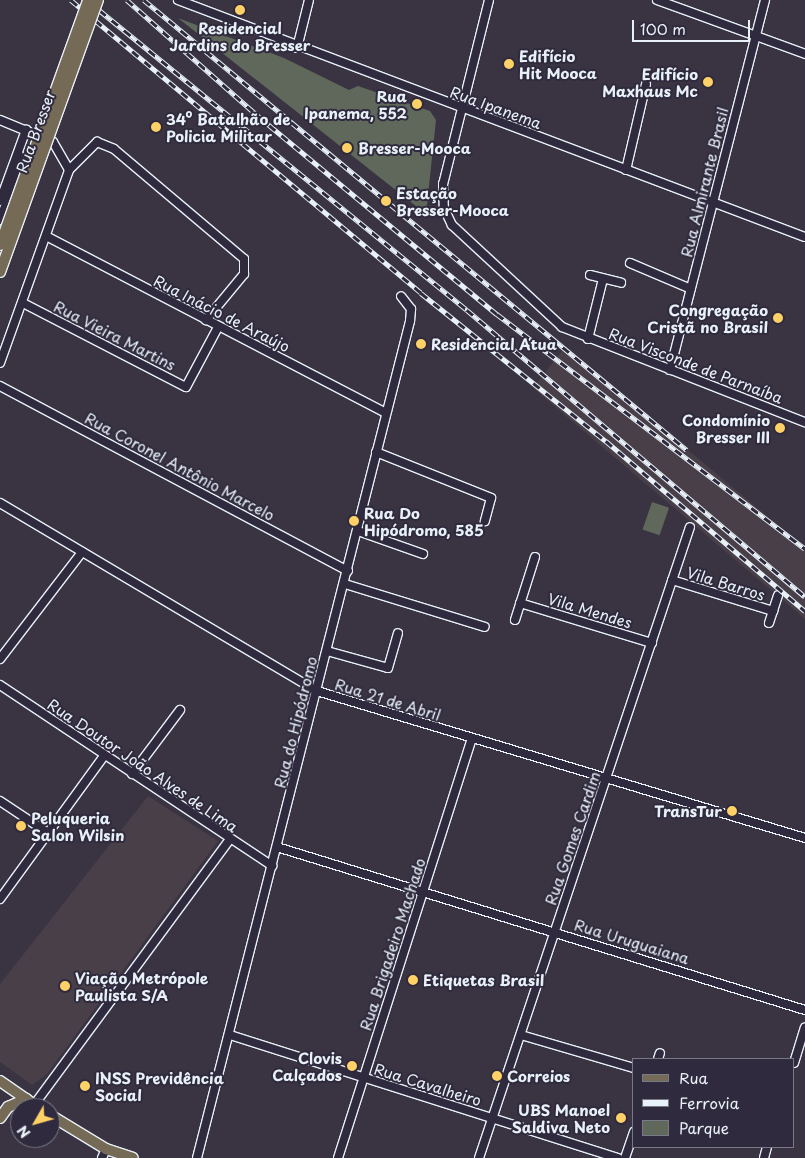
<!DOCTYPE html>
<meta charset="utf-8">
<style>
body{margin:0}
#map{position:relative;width:805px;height:1158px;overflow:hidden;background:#3a3442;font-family:"Playpen Sans",sans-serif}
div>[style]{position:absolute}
.built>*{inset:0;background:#483f48}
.green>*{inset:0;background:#5f685b;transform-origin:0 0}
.roads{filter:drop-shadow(1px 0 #e8f1f8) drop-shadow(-1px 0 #e8f1f8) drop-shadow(0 1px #e8f1f8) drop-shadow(0 -1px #e8f1f8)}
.minor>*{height:8px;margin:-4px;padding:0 4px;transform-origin:4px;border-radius:4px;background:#2f2a3d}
.major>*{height:10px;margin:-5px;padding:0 5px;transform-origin:5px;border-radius:5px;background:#756a55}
.rail>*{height:4.5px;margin-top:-2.25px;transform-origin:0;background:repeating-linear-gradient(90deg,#2f2a3d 0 8px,#e8f1f8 0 16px);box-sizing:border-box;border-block:1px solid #e8f1f8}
.bridges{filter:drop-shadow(1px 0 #e8f1f8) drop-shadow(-1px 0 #e8f1f8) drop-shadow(0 1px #e8f1f8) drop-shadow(0 -1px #e8f1f8)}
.major-bridge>*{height:10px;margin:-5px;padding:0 5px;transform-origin:5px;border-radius:5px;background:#756a55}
.dots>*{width:14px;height:14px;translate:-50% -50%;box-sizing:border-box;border:2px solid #2f2a3d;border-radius:50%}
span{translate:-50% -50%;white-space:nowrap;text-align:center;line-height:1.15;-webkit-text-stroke:4px #2f2a3d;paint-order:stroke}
.poi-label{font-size:15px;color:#e8f1f8;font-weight:700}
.left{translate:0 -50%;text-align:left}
.right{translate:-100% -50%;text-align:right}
.street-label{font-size:15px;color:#e8f1f8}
.legend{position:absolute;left:632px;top:1058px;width:162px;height:90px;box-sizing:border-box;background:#2f2a3d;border:1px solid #797a88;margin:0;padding:6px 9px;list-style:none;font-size:15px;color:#e8f1f8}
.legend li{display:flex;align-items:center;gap:10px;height:25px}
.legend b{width:25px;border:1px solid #797a88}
.north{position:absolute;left:10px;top:1098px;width:50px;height:50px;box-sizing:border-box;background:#2f2a3d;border:1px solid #797a88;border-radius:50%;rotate:232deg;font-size:14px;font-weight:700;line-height:20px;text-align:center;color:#e8f1f8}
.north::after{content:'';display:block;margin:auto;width:18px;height:22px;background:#ffd166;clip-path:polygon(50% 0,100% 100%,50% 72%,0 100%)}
.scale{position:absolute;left:632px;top:20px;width:118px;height:22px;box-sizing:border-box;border:2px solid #e8f1f8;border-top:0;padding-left:6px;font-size:15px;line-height:18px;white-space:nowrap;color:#e8f1f8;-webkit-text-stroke:4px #2f2a3d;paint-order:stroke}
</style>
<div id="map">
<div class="built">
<div style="clip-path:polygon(565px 347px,805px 548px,805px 619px,533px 388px)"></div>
<div style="clip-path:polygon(148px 796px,218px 841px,47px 1074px,32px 1085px,0 1062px,0 984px)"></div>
</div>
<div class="green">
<div style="clip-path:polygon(178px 18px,284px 58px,349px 90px,358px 86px,430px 111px,436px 120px,426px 214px)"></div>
<div style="left:652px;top:502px;width:18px;height:29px;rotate:19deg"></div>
</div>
<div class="roads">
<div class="minor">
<div style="left:178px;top:0;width:670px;rotate:20.71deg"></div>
<div style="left:489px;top:0;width:190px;rotate:104deg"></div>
<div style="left:443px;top:184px;width:24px;rotate:88deg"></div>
<div style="left:444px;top:208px;width:19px;rotate:65deg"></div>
<div style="left:452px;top:225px;width:150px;rotate:42.8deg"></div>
<div style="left:562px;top:327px;width:261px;rotate:21.4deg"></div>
<div style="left:657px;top:0;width:158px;rotate:20deg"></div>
<div style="left:297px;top:48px;width:49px;rotate:-76deg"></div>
<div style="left:0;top:120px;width:57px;rotate:22.5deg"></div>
<div style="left:53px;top:142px;width:32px;rotate:60deg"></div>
<div style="left:626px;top:170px;width:88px;rotate:-76.9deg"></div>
<div style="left:0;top:201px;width:76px;rotate:-69.9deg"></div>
<div style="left:0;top:220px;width:59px;rotate:-70.3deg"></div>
<div style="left:20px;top:164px;width:9px;rotate:-96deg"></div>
<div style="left:46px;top:236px;width:383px;rotate:27.5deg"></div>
<div style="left:630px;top:263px;width:66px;rotate:23.1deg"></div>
<div style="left:590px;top:275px;width:32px;rotate:14deg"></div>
<div style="left:23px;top:303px;width:183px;rotate:27.3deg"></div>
<div style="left:186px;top:387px;width:68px;rotate:-61.9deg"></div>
<div style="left:588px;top:339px;width:62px;rotate:-76deg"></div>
<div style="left:0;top:363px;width:205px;rotate:-70.3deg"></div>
<div style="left:69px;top:170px;width:40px;rotate:-45deg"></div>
<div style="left:97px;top:142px;width:18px;rotate:22deg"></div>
<div style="left:114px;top:149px;width:170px;rotate:40.2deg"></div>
<div style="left:244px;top:259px;width:15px;rotate:90deg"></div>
<div style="left:244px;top:274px;width:60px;rotate:129.6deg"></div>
<div style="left:670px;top:370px;width:382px;rotate:-75.6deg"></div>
<div style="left:0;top:386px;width:394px;rotate:28deg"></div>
<div style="left:376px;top:452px;width:124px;rotate:21.8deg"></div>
<div style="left:491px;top:498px;width:24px;rotate:105deg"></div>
<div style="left:0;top:503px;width:369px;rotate:30.7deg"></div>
<div style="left:317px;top:691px;width:510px;rotate:16.76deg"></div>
<div style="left:358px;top:531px;width:69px;rotate:19.5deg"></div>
<div style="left:672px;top:580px;width:106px;rotate:17.1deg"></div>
<div style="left:345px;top:584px;width:146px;rotate:17.1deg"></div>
<div style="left:520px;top:603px;width:138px;rotate:16.9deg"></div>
<div style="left:515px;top:620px;width:66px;rotate:-72.4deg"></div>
<div style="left:769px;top:623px;width:29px;rotate:-72deg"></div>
<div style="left:327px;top:651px;width:63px;rotate:15.6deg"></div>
<div style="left:388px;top:668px;width:36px;rotate:-74deg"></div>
<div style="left:0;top:659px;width:135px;rotate:-52.5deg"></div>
<div style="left:0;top:685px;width:327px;rotate:33.6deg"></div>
<div style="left:132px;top:774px;width:80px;rotate:-53.1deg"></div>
<div style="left:0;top:801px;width:58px;rotate:33.7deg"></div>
<div style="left:277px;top:847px;width:553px;rotate:17.16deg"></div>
<div style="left:0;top:899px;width:177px;rotate:-54deg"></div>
<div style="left:230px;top:1035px;width:407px;rotate:17.6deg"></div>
<div style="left:521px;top:1035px;width:118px;rotate:16.3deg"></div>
<div style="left:658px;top:1059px;width:6px;rotate:-72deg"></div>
<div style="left:794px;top:1063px;width:37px;rotate:-73deg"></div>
<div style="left:34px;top:1105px;width:330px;rotate:-53.6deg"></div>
<div style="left:102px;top:1158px;width:10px;rotate:-66deg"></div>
<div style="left:197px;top:1158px;width:864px;rotate:-75.72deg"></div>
<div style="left:410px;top:321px;width:12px;rotate:-85deg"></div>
<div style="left:411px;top:309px;width:16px;rotate:-128deg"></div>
<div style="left:338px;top:1158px;width:440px;rotate:-72.3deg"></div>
<div style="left:479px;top:1158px;width:665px;rotate:-71.51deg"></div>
<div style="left:625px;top:1158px;width:28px;rotate:-71deg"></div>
<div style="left:764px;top:1158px;width:11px;rotate:-75deg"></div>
</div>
<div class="major">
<div style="left:0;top:1081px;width:47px;rotate:34.7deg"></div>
<div style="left:50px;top:1115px;width:66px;rotate:31.3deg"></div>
<div style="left:106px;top:1149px;width:28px;rotate:18deg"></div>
<div style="left:0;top:1118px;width:14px;rotate:-54deg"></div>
<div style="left:8px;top:1107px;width:20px;rotate:-24deg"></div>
</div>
</div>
<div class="rail">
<div style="left:71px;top:0;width:456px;rotate:39.9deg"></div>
<div style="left:421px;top:293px;width:237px;rotate:38.7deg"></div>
<div style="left:606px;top:441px;width:262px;rotate:40.5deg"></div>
<div style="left:87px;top:0;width:490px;rotate:39.2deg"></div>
<div style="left:467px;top:310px;width:443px;rotate:40.3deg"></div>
<div style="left:127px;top:0;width:174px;rotate:41.5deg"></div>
<div style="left:257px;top:115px;width:312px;rotate:39.7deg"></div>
<div style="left:497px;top:314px;width:387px;rotate:37.3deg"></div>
<div style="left:144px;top:0;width:705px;rotate:39.65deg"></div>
</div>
<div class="bridges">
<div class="major-bridge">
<div style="left:0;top:245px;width:260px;rotate:-70.2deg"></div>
<div style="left:0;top:272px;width:289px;rotate:-70.2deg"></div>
</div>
</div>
<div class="dots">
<div style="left:240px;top:10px;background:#ffd166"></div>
<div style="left:509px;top:64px;background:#ffd166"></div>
<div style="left:708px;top:82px;background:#ffd166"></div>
<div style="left:417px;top:104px;background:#ffd166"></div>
<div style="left:156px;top:127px;background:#ffd166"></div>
<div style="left:347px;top:148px;background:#ffd166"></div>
<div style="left:386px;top:201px;background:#ffd166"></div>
<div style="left:778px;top:318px;background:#ffd166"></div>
<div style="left:421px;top:344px;background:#ffd166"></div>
<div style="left:780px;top:428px;background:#ffd166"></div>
<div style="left:354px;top:521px;background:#ffd166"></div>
<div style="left:732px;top:811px;background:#ffd166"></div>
<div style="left:21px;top:826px;background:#ffd166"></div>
<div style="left:413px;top:980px;background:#ffd166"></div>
<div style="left:65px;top:986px;background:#ffd166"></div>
<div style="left:352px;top:1066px;background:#ffd166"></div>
<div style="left:497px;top:1076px;background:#ffd166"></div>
<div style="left:85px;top:1086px;background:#ffd166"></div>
<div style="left:621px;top:1118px;background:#ffd166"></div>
</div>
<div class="poi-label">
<span style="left:240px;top:36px">Residencial<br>Jardins do Bresser</span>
<span class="left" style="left:519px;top:64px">Edifício<br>Hit Mooca</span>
<span class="right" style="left:698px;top:82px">Edifício<br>Maxhaus Mc</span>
<span class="right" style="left:407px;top:104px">Rua<br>Ipanema, 552</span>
<span class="left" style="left:166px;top:127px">34º Batalhão de<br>Policia Militar</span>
<span class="left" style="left:358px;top:148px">Bresser-Mooca</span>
<span class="left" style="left:396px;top:201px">Estação<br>Bresser-Mooca</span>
<span class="right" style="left:768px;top:318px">Congregação<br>Cristã no Brasil</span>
<span class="left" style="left:431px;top:344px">Residencial Atua</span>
<span class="right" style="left:770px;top:428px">Condomínio<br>Bresser III</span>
<span class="left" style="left:364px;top:521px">Rua Do<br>Hipódromo, 585</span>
<span class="right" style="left:722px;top:811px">TransTur</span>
<span class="left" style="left:31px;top:826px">Peluqueria<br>Salon Wilsin</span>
<span class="left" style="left:75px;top:986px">Viação Metrópole<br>Paulista S/A</span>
<span class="left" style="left:423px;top:980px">Etiquetas Brasil</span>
<span class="right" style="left:342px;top:1066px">Clovis<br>Calçados</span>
<span class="left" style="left:507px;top:1076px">Correios</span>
<span class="left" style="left:95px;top:1086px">INSS Previdência<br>Social</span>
<span class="right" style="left:610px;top:1118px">UBS Manoel<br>Saldiva Neto</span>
</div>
<div class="street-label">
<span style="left:496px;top:107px;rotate:20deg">Rua Ipanema</span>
<span style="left:35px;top:131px;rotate:-70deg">Rua Bresser</span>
<span style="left:704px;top:182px;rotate:-76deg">Rua Almirante Brasil</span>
<span style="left:222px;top:313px;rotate:27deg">Rua Inácio de Araújo</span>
<span style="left:115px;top:335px;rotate:27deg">Rua Vieira Martins</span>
<span style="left:696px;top:365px;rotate:21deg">Rua Visconde de Parnaíba</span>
<span style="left:180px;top:466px;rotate:28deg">Rua Coronel Antônio Marcelo</span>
<span style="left:726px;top:583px;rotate:17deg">Vila Barros</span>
<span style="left:590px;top:610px;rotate:17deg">Vila Mendes</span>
<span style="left:388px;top:699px;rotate:17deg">Rua 21 de Abril</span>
<span style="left:295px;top:722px;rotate:-76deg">Rua do Hipódromo</span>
<span style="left:143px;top:765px;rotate:34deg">Rua Doutor João Alves de Lima</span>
<span style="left:572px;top:838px;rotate:-71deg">Rua Gomes Cardim</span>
<span style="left:632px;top:941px;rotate:17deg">Rua Uruguaiana</span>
<span style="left:392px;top:944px;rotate:-72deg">Rua Brigadeiro Machado</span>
<span style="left:428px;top:1084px;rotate:17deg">Rua Cavalheiro</span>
</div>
<ul class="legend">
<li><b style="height:6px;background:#756a55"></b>Rua</li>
<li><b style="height:6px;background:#e8f1f8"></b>Ferrovia</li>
<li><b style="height:14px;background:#5f685b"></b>Parque</li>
</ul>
<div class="north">N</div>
<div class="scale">100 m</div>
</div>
